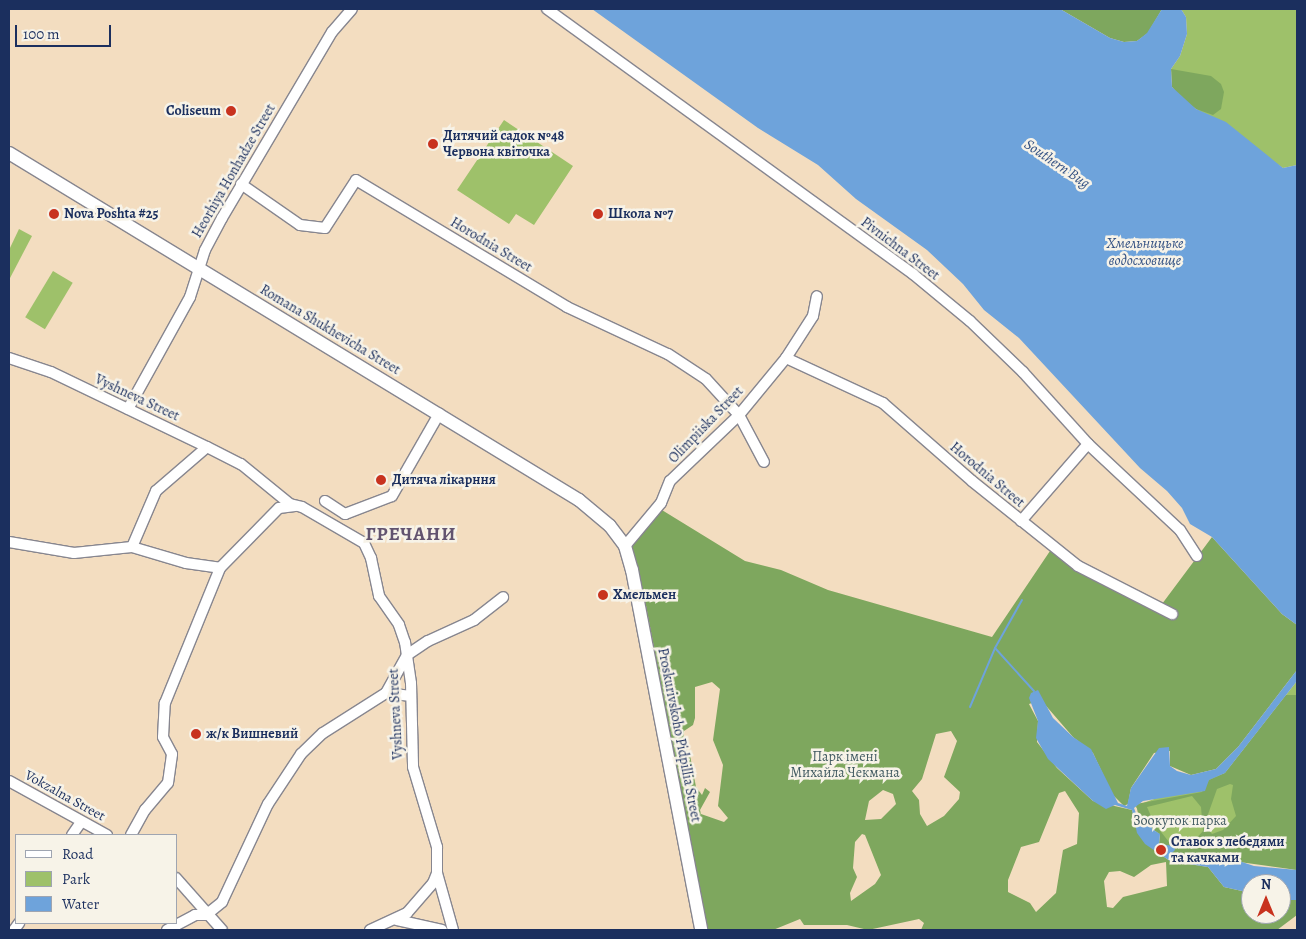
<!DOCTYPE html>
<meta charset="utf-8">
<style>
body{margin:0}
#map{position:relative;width:1306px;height:939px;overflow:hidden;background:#f3ddc0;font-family:Alegreya,serif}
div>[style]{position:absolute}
.green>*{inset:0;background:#9ec16a;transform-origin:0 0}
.forest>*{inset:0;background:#7ea75e}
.water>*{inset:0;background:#6ea3db}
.stream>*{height:2px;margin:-1px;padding:0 1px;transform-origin:1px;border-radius:1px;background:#6ea3db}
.roads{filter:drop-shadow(1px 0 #87868f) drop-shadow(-1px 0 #87868f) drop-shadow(0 1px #87868f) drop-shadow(0 -1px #87868f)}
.minor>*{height:10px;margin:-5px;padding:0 5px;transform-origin:5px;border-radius:5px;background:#fff}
.major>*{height:12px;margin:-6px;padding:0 6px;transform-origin:6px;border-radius:6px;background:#fff}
.dots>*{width:14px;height:14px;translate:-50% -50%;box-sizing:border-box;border:2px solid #f7f3e8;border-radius:50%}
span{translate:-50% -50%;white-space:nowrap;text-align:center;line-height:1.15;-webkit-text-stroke:5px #f7f3e8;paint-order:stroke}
.poi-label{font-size:14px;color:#1b2f5e;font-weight:700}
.right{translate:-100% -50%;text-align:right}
.left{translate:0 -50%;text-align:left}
.street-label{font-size:14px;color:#1b2f5e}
.park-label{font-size:14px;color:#425b62}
.water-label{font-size:15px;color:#345284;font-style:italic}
.district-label{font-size:19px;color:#62536f;font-weight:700;letter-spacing:1px}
.frame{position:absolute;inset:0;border:10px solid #1b2f5e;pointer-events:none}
.legend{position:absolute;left:15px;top:834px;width:162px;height:90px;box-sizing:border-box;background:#f7f3e8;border:1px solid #9fa5b1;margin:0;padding:6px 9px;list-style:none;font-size:15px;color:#1b2f5e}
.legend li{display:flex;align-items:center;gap:10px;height:25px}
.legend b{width:25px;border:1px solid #9fa5b1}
.north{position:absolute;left:1241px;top:874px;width:50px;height:50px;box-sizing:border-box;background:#f7f3e8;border:1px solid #9fa5b1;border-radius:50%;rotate:0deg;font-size:14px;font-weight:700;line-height:20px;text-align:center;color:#1b2f5e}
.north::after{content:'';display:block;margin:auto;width:18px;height:22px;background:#c8321e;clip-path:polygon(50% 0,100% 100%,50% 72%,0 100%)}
.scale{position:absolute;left:15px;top:25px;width:96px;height:22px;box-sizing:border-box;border:2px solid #1b2f5e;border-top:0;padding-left:6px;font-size:15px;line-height:18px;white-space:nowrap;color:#1b2f5e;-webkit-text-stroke:4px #f7f3e8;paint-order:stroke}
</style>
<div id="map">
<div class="green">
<div style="clip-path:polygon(1181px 9px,1297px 9px,1297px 165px,1283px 168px,1196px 109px,1171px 69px,1180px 56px,1187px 34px,1186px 17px)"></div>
<div style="clip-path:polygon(504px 120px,573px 166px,534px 225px,516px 214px,509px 224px,457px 190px)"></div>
<div style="clip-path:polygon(19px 229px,32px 236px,9px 280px,9px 250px)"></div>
<div style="left:53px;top:271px;width:23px;height:54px;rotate:31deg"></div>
<div style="clip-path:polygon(1297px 681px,1297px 870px,1167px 844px,1135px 806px,1225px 773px)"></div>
</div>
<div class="forest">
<div style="clip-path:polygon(1060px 9px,1162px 9px,1148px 33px,1137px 41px,1124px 42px,1110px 38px)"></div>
<div style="clip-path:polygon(1171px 69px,1211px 76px,1221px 84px,1224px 92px,1221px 109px,1213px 115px,1196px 109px,1181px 98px,1172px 87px)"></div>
<div style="clip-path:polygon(evenodd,657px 507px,745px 561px,781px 570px,828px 590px,992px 637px,1050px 551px,1076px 570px,1162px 604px,1212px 537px,1282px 614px,1297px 625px,1297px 670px,1238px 747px,1216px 769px,1191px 775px,1170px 766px,1170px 751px,1154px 753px,1131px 788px,1128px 804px,1124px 806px,1112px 794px,1093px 753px,1073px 737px,1041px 700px,1029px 704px,1038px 721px,1037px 742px,1057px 768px,1093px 801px,1132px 810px,1136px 824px,1157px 852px,1170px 861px,1208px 867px,1224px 887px,1251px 893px,1251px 914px,1281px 914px,1281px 900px,1297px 900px,1297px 915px,1277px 930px,921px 930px,924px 923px,919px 919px,868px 930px,847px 925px,804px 925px,800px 919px,773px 930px,708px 930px,644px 595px,629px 541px,657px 507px,712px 682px,720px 689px,713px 740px,723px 765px,718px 806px,728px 818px,724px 822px,701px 814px,700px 810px,710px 792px,705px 788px,702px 795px,696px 787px,690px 755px,683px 744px,684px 731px,693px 725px,695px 718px,695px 687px,712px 682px,657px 507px,951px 731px,957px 741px,944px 777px,960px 792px,959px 799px,944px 816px,927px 826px,920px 814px,919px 800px,912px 791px,922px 779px,936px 734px,951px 731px,657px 507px,883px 790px,893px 794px,896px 804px,881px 819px,865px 820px,869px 801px,883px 790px,657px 507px,1065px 791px,1079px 813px,1077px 844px,1063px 850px,1056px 893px,1036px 912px,1030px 903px,1008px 892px,1008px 880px,1021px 847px,1039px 842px,1059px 793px,1065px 791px,657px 507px,862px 834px,865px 835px,881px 875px,875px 884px,851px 901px,850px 893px,857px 877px,853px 868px,855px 842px,862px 834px,657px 507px,1166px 862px,1167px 886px,1123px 897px,1113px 908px,1107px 907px,1104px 881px,1109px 872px,1120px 871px,1134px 877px,1151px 865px,1166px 862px)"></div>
<div style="clip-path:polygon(evenodd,1286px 695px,1297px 695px,1297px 870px,1196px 856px,1175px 857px,1159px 844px,1160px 834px,1152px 829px,1149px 823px,1140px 823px,1136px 804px,1202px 792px,1209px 780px,1225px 773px,1286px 695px,1230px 784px,1233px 785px,1231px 799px,1236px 816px,1223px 830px,1212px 834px,1206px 827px,1206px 820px,1217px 789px,1230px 784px,1286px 695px,1192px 796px,1201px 807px,1203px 831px,1193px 842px,1169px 842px,1154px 823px,1147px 807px,1192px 796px)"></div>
</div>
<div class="water">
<div style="clip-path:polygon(592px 9px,1060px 9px,1110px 38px,1124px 42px,1137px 41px,1147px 33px,1162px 9px,1181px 9px,1186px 17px,1187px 34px,1180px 56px,1171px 69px,1172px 87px,1196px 109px,1226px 122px,1283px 168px,1297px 165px,1297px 625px,1282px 614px,1212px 537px,1190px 524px,1182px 508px,1167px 491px,1140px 468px,1019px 338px,984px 310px,963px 284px,927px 250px,856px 199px,818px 165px,758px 128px)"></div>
<div style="clip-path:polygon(1297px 670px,1297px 681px,1225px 773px,1209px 780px,1205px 791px,1143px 801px,1134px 808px,1140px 824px,1151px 823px,1152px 829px,1160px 834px,1159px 844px,1174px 846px,1175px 850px,1172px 853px,1175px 857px,1210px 855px,1217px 860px,1236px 860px,1254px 866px,1297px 870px,1297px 900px,1281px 900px,1281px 884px,1251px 884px,1251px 893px,1224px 887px,1208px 867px,1170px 861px,1145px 844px,1137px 833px,1132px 810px,1115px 805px,1106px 809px,1093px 801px,1048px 759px,1036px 738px,1038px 721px,1029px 698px,1031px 693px,1038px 690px,1053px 718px,1073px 737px,1091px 749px,1118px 803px,1127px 806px,1131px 788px,1159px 748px,1169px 747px,1170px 766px,1177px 771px,1191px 775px,1216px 769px,1238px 747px)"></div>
</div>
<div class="stream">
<div style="left:1022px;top:600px;width:55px;rotate:119.4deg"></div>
<div style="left:995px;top:648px;width:58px;rotate:47.8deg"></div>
<div style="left:970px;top:707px;width:64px;rotate:-67deg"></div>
</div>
<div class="roads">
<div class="minor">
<div style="left:547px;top:9px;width:452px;rotate:35.9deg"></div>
<div style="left:913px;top:274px;width:74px;rotate:39.5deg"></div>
<div style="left:970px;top:321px;width:74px;rotate:43.9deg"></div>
<div style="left:1023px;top:372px;width:97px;rotate:47.9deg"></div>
<div style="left:1088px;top:444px;width:126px;rotate:43.1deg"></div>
<div style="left:1180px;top:530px;width:31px;rotate:57deg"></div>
<div style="left:241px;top:184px;width:72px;rotate:34.8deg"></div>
<div style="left:300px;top:225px;width:25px;rotate:7deg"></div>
<div style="left:325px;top:228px;width:57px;rotate:-57.1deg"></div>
<div style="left:356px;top:180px;width:246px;rotate:31deg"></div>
<div style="left:567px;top:307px;width:111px;rotate:25deg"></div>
<div style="left:668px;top:354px;width:45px;rotate:33.3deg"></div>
<div style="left:706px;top:379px;width:49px;rotate:47.5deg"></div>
<div style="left:739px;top:415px;width:53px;rotate:62deg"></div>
<div style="left:9px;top:358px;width:44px;rotate:18.4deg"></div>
<div style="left:51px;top:372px;width:173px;rotate:25.7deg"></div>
<div style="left:207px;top:447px;width:38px;rotate:27deg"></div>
<div style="left:241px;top:464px;width:63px;rotate:39.2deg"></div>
<div style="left:290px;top:504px;width:12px;rotate:14deg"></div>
<div style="left:302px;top:507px;width:72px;rotate:30.1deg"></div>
<div style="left:364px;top:543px;width:17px;rotate:65deg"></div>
<div style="left:371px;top:558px;width:39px;rotate:78deg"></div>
<div style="left:379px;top:596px;width:35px;rotate:55deg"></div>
<div style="left:399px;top:625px;width:18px;rotate:71deg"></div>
<div style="left:405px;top:642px;width:41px;rotate:81.7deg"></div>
<div style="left:411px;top:683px;width:84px;rotate:88.6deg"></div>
<div style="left:413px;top:767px;width:84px;rotate:73.3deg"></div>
<div style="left:437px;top:847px;width:26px;rotate:90deg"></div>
<div style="left:437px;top:873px;width:59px;rotate:74.3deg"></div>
<div style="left:786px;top:358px;width:107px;rotate:24.9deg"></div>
<div style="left:883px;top:403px;width:118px;rotate:41.2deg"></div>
<div style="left:972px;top:481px;width:136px;rotate:38.7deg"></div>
<div style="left:1078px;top:566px;width:106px;rotate:27.1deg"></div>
<div style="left:128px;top:409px;width:128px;rotate:-61deg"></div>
<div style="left:190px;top:297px;width:49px;rotate:-72.3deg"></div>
<div style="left:205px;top:250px;width:36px;rotate:-62deg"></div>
<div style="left:222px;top:218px;width:216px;rotate:-59.4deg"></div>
<div style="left:332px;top:32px;width:30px;rotate:-49deg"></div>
<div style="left:325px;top:501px;width:24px;rotate:33deg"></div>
<div style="left:345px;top:514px;width:50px;rotate:-21deg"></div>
<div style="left:392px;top:496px;width:95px;rotate:-60.2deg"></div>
<div style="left:1021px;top:521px;width:102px;rotate:-49deg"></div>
<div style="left:9px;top:542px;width:66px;rotate:9.6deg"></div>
<div style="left:74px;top:553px;width:58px;rotate:-5.9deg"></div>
<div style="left:132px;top:547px;width:56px;rotate:16.5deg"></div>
<div style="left:186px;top:563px;width:34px;rotate:8deg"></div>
<div style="left:220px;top:568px;width:84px;rotate:-45.5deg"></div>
<div style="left:279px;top:508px;width:16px;rotate:-7deg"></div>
<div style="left:625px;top:546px;width:56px;rotate:-50.1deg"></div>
<div style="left:661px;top:503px;width:24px;rotate:-68deg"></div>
<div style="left:670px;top:481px;width:95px;rotate:-43.7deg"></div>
<div style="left:739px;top:415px;width:74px;rotate:-50.5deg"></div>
<div style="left:786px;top:358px;width:50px;rotate:-57.3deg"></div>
<div style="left:813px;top:316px;width:20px;rotate:-79deg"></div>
<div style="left:132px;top:547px;width:61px;rotate:-66.8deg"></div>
<div style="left:156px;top:491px;width:67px;rotate:-40.8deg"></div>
<div style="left:386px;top:693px;width:23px;rotate:7deg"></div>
<div style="left:9px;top:781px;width:112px;rotate:28.9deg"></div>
<div style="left:72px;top:835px;width:16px;rotate:-55deg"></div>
<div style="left:131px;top:835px;width:29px;rotate:-61deg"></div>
<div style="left:145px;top:810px;width:35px;rotate:-50deg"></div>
<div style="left:168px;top:783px;width:29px;rotate:-82deg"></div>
<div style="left:172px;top:754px;width:19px;rotate:-118deg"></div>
<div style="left:163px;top:737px;width:34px;rotate:-87deg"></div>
<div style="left:165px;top:703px;width:146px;rotate:-67.8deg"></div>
<div style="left:176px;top:878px;width:69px;rotate:48.5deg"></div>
<div style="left:397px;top:920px;width:46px;rotate:12.5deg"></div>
<div style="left:14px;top:930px;width:9px;rotate:-54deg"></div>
<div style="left:167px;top:930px;width:32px;rotate:-28deg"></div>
<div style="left:195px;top:915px;width:11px"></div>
<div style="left:206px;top:915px;width:21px;rotate:-39deg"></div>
<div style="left:222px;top:902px;width:108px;rotate:-64.9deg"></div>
<div style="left:268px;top:804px;width:60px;rotate:-56.6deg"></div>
<div style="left:301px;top:754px;width:30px;rotate:-44deg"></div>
<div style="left:323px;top:733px;width:75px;rotate:-32.4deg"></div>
<div style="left:386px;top:693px;width:43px;rotate:-61.1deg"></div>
<div style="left:407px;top:655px;width:25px;rotate:-34deg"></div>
<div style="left:428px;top:641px;width:51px;rotate:-24.5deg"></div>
<div style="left:474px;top:620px;width:37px;rotate:-38deg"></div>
<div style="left:370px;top:930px;width:41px;rotate:-24.7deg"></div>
<div style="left:407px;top:913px;width:40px;rotate:-49deg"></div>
<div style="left:433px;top:883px;width:11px;rotate:-68deg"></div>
</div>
<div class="major">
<div style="left:9px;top:153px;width:667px;rotate:31.33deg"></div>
<div style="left:579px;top:500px;width:40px;rotate:40deg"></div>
<div style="left:610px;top:526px;width:25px;rotate:53deg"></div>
<div style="left:625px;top:546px;width:25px;rotate:74deg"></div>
<div style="left:632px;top:570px;width:367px;rotate:79.1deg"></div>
</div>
</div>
<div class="dots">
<div style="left:231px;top:111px;background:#c8321e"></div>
<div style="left:433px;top:144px;background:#c8321e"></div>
<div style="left:54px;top:214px;background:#c8321e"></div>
<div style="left:598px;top:214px;background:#c8321e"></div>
<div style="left:381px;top:480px;background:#c8321e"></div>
<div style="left:603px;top:595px;background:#c8321e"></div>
<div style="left:196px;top:734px;background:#c8321e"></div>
<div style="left:1161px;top:850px;background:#c8321e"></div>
</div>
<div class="poi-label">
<span class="right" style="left:221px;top:111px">Coliseum</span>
<span class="left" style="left:443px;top:144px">Дитячий садок №48<br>Червона квіточка</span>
<span class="left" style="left:64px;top:214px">Nova Poshta #25</span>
<span class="left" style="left:608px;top:214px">Школа №7</span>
<span class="left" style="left:392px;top:480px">Дитяча лікарння</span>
<span class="left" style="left:613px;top:595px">Хмельмен</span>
<span class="left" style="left:206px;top:734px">ж/к Вишневий</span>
<span class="left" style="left:1171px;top:850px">Ставок з лебедями<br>та качками</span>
</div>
<div class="street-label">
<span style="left:234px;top:171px;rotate:-60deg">Heorhiya Honhadze Street</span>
<span style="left:491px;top:245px;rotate:31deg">Horodnia Street</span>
<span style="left:900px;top:249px;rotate:37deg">Pivnichna Street</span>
<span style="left:330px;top:330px;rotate:31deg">Romana Shukhevicha Street</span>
<span style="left:137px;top:398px;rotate:25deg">Vyshneva Street</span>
<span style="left:706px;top:425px;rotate:-46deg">Olimpiiska Street</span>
<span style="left:987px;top:475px;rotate:40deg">Horodnia Street</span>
<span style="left:396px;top:714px;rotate:-93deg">Vyshneva Street</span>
<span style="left:679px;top:735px;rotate:79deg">Proskurivskoho Pidpillia Street</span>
<span style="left:65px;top:796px;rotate:29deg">Vokzalna Street</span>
</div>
<div class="park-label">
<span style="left:845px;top:765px">Парк імені<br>Михайла Чекмана</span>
<span style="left:1180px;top:821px">Зоокуток парка</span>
</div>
<div class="water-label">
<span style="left:1057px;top:164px;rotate:34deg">Southern Bug</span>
<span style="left:1145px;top:252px">Хмельницьке<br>водосховище</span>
</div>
<div class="district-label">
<span style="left:411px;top:535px">ГРЕЧАНИ</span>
</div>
<div class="frame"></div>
<ul class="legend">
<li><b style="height:6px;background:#fff"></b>Road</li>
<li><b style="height:14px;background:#9ec16a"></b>Park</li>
<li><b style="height:14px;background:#6ea3db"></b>Water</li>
</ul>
<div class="north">N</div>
<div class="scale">100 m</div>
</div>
